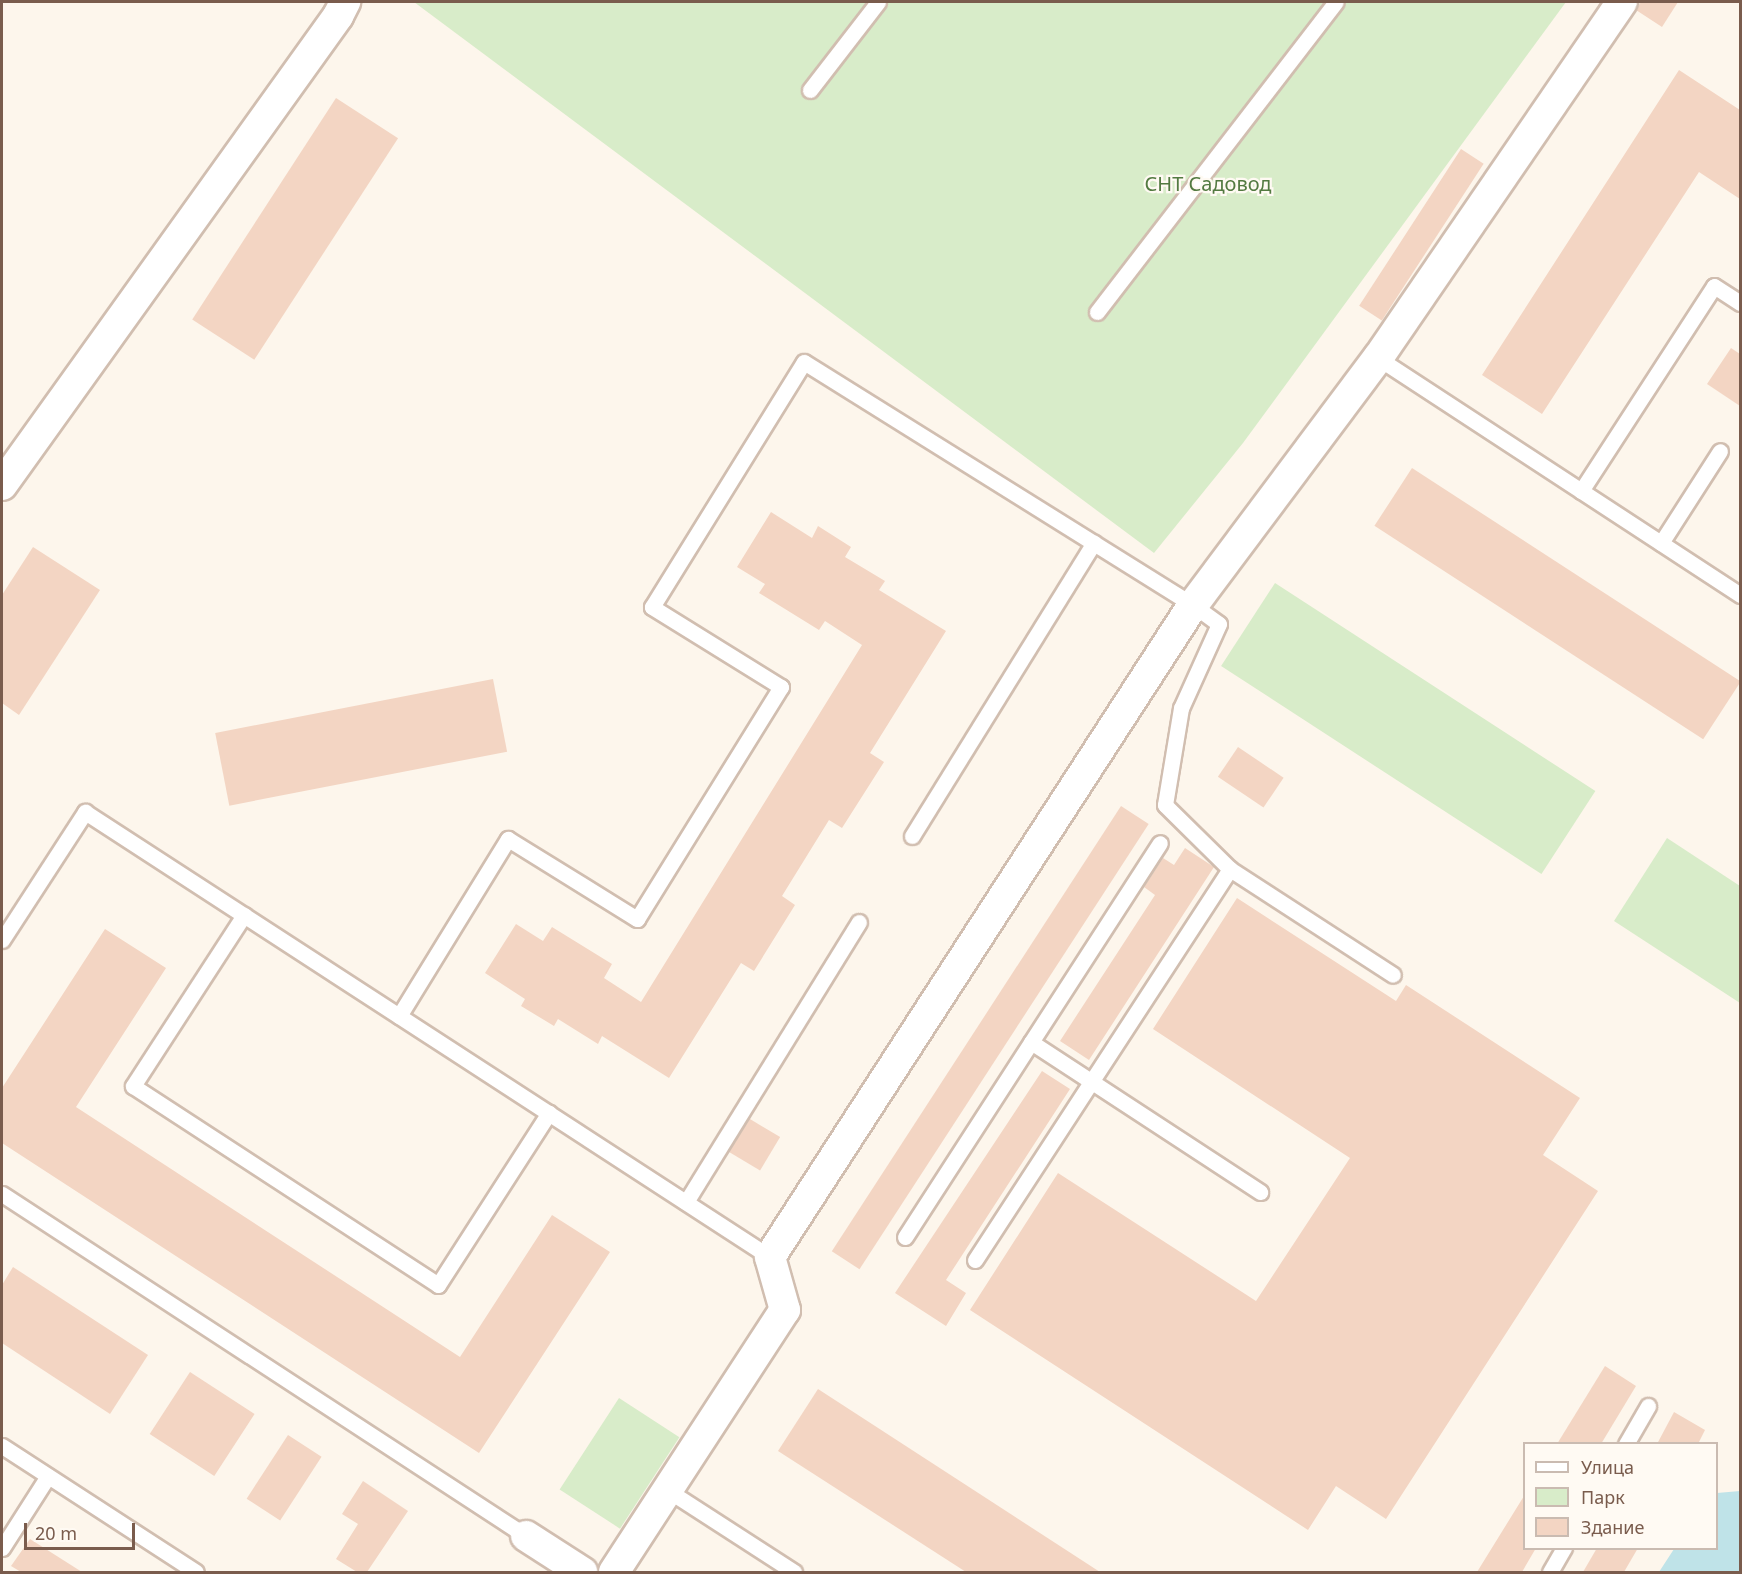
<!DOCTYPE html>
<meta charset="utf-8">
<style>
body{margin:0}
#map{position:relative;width:1742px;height:1574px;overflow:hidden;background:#fdf6ec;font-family:"Noto Sans",sans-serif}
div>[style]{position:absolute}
.green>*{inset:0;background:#d8ecc9;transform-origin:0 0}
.water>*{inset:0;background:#bfe3e8}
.building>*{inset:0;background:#f3d5c3;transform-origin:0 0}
.roads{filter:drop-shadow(2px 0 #d1beb0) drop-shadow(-2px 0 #d1beb0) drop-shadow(0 2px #d1beb0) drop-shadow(0 -2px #d1beb0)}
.service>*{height:15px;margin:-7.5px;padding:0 7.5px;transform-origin:7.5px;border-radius:7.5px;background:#fff}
.minor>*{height:30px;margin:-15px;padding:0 15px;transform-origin:15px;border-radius:15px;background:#fff}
span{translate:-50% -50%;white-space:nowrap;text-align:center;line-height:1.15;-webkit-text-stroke:4.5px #fffaf3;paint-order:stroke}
.park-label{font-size:20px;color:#537a41}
.frame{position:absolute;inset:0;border:3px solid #7a5c4d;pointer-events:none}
.legend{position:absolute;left:1523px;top:1442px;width:195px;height:108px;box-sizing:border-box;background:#fffaf3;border:2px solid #cabbb1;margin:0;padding:8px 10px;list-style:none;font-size:18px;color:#7a5c4d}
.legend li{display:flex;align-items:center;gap:12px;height:30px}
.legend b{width:30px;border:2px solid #cabbb1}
.scale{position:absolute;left:24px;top:1523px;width:111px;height:27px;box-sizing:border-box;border:3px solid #7a5c4d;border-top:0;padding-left:8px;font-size:18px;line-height:21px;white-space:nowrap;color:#7a5c4d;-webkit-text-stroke:4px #fffaf3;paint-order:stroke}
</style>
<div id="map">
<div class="green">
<div style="clip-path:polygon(414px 2px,1566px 2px,1243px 443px,1154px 553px)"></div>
<div style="left:1275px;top:583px;width:382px;height:99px;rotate:33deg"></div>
<div style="clip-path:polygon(1667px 838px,1740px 886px,1740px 1003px,1614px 921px)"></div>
<div style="left:619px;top:1398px;width:72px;height:109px;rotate:33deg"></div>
</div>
<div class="water">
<div style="clip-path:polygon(1740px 1491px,1740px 1572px,1659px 1572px,1674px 1549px,1716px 1548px,1717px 1493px)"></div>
</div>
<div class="building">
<div style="clip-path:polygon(1641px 2px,1678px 2px,1662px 27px,1636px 10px)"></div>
<div style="clip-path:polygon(1679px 70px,1740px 110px,1740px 199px,1699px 172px,1542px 414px,1482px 375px)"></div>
<div style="left:336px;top:98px;width:74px;height:264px;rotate:33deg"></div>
<div style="left:1461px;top:149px;width:27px;height:187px;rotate:33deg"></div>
<div style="clip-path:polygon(1731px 348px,1740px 354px,1740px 406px,1707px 384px)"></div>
<div style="left:1412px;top:468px;width:392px;height:69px;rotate:33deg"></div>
<div style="clip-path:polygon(771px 512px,812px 538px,818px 526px,851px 547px,845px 557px,885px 581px,879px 590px,946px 631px,870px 753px,884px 762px,842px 828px,829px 820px,782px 896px,795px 905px,754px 971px,741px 963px,669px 1078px,602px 1036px,598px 1044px,558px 1019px,554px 1026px,521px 1006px,525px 999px,485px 973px,516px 924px,543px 941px,552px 927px,612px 964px,604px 978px,641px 1002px,862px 645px,825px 621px,819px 630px,759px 593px,765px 584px,737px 567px)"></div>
<div style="clip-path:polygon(33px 547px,100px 590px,19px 715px,2px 703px,2px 595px)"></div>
<div style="left:493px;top:679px;width:74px;height:283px;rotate:79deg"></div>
<div style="left:1238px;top:747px;width:55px;height:36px;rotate:34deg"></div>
<div style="left:1121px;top:806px;width:33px;height:531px;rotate:33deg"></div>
<div style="clip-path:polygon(1185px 848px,1214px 867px,1089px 1060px,1060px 1041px,1155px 895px,1144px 887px,1163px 858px,1174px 865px)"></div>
<div style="clip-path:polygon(1237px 898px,1396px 1001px,1406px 985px,1580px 1098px,1543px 1155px,1598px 1191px,1386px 1519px,1336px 1486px,1308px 1530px,970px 1310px,1058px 1173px,1256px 1301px,1350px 1158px,1153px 1029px)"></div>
<div style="clip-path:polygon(105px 929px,166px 968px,76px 1107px,460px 1357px,552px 1215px,610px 1252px,479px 1453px,2px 1143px,2px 1088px)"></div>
<div style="clip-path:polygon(1042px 1071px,1070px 1089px,946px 1280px,966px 1293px,946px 1326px,895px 1293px)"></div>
<div style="left:745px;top:1116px;width:41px;height:39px;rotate:31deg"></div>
<div style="clip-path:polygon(13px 1267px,148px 1355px,110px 1414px,2px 1343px,2px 1285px)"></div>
<div style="clip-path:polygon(1605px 1366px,1636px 1386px,1601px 1444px,1557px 1444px)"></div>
<div style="left:190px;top:1372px;width:77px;height:74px;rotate:33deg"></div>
<div style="clip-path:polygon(818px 1389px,1100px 1572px,966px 1572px,778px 1451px)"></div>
<div style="clip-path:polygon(1674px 1412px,1705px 1430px,1698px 1444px,1657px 1444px)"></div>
<div style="left:288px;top:1435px;width:40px;height:76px;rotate:33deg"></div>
<div style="clip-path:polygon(363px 1481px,408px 1511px,367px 1572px,357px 1572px,336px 1559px,358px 1524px,342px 1514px)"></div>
<div style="clip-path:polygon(1524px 1496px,1524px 1548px,1536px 1548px,1522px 1572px,1477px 1572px)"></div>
<div style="clip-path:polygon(30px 1539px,82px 1572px,21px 1572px,11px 1566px)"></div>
<div style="clip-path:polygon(1597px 1548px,1638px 1548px,1624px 1572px,1583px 1572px)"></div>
</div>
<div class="roads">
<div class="service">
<div style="left:810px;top:90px;width:111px;rotate:-52.3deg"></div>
<div style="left:1097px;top:312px;width:391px;rotate:-52.4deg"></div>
<div style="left:1378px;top:358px;width:433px;rotate:33.2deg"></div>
<div style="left:1581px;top:491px;width:244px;rotate:-57deg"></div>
<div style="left:1714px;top:286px;width:31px;rotate:33deg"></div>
<div style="left:1661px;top:543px;width:109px;rotate:-57.3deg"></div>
<div style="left:912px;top:836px;width:345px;rotate:-58.2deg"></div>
<div style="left:244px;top:915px;width:204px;rotate:123deg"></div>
<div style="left:133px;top:1086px;width:364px;rotate:33.1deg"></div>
<div style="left:438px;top:1285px;width:205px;rotate:-57.2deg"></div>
<div style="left:2px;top:940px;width:153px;rotate:-57deg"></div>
<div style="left:85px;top:812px;width:817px;rotate:33.01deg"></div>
<div style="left:399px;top:1016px;width:208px;rotate:-58.4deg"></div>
<div style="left:508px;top:839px;width:152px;rotate:31.8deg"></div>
<div style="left:637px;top:919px;width:273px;rotate:-58.2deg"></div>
<div style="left:781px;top:687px;width:152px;rotate:-148.2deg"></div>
<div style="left:652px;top:607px;width:288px;rotate:-58.2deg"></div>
<div style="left:804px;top:362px;width:459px;rotate:32deg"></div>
<div style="left:1193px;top:605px;width:32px;rotate:36deg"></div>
<div style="left:1219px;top:624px;width:92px;rotate:114.3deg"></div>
<div style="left:1181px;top:708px;width:98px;rotate:99.4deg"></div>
<div style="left:1165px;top:805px;width:91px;rotate:44.6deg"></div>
<div style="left:1230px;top:869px;width:194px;rotate:33deg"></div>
<div style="left:1031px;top:1042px;width:274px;rotate:33.2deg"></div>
<div style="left:2px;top:1194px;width:626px;rotate:33.13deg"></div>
<div style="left:686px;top:1202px;width:329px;rotate:-58.3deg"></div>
<div style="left:905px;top:1237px;width:469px;rotate:-57.1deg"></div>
<div style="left:975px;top:1260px;width:467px;rotate:-56.9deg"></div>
<div style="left:1626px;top:1444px;width:44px;rotate:-59.9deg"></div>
<div style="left:2px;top:1446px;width:231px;rotate:33deg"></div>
<div style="left:669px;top:1491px;width:149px;rotate:32.9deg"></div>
<div style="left:2px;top:1548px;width:85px;rotate:-57.4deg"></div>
<div style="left:1550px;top:1572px;width:28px;rotate:-60deg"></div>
</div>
<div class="minor">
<div style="left:2px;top:485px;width:577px;rotate:-54.38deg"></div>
<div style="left:338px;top:16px;width:16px;rotate:-63deg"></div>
<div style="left:526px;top:1536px;width:67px;rotate:32.7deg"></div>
<div style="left:614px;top:1572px;width:313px;rotate:-56.9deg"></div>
<div style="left:785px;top:1310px;width:55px;rotate:-105.8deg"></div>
<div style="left:770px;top:1257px;width:777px;rotate:-57.03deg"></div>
<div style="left:1193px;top:605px;width:309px;rotate:-53.2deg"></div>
<div style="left:1378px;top:358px;width:432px;rotate:-55.6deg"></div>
</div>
</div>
<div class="park-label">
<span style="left:1208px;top:183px">СНТ Садовод</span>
</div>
<div class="frame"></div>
<ul class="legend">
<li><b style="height:8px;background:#fff"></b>Улица</li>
<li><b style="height:16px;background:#d8ecc9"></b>Парк</li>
<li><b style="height:16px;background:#f3d5c3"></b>Здание</li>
</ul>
<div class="scale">20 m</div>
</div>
